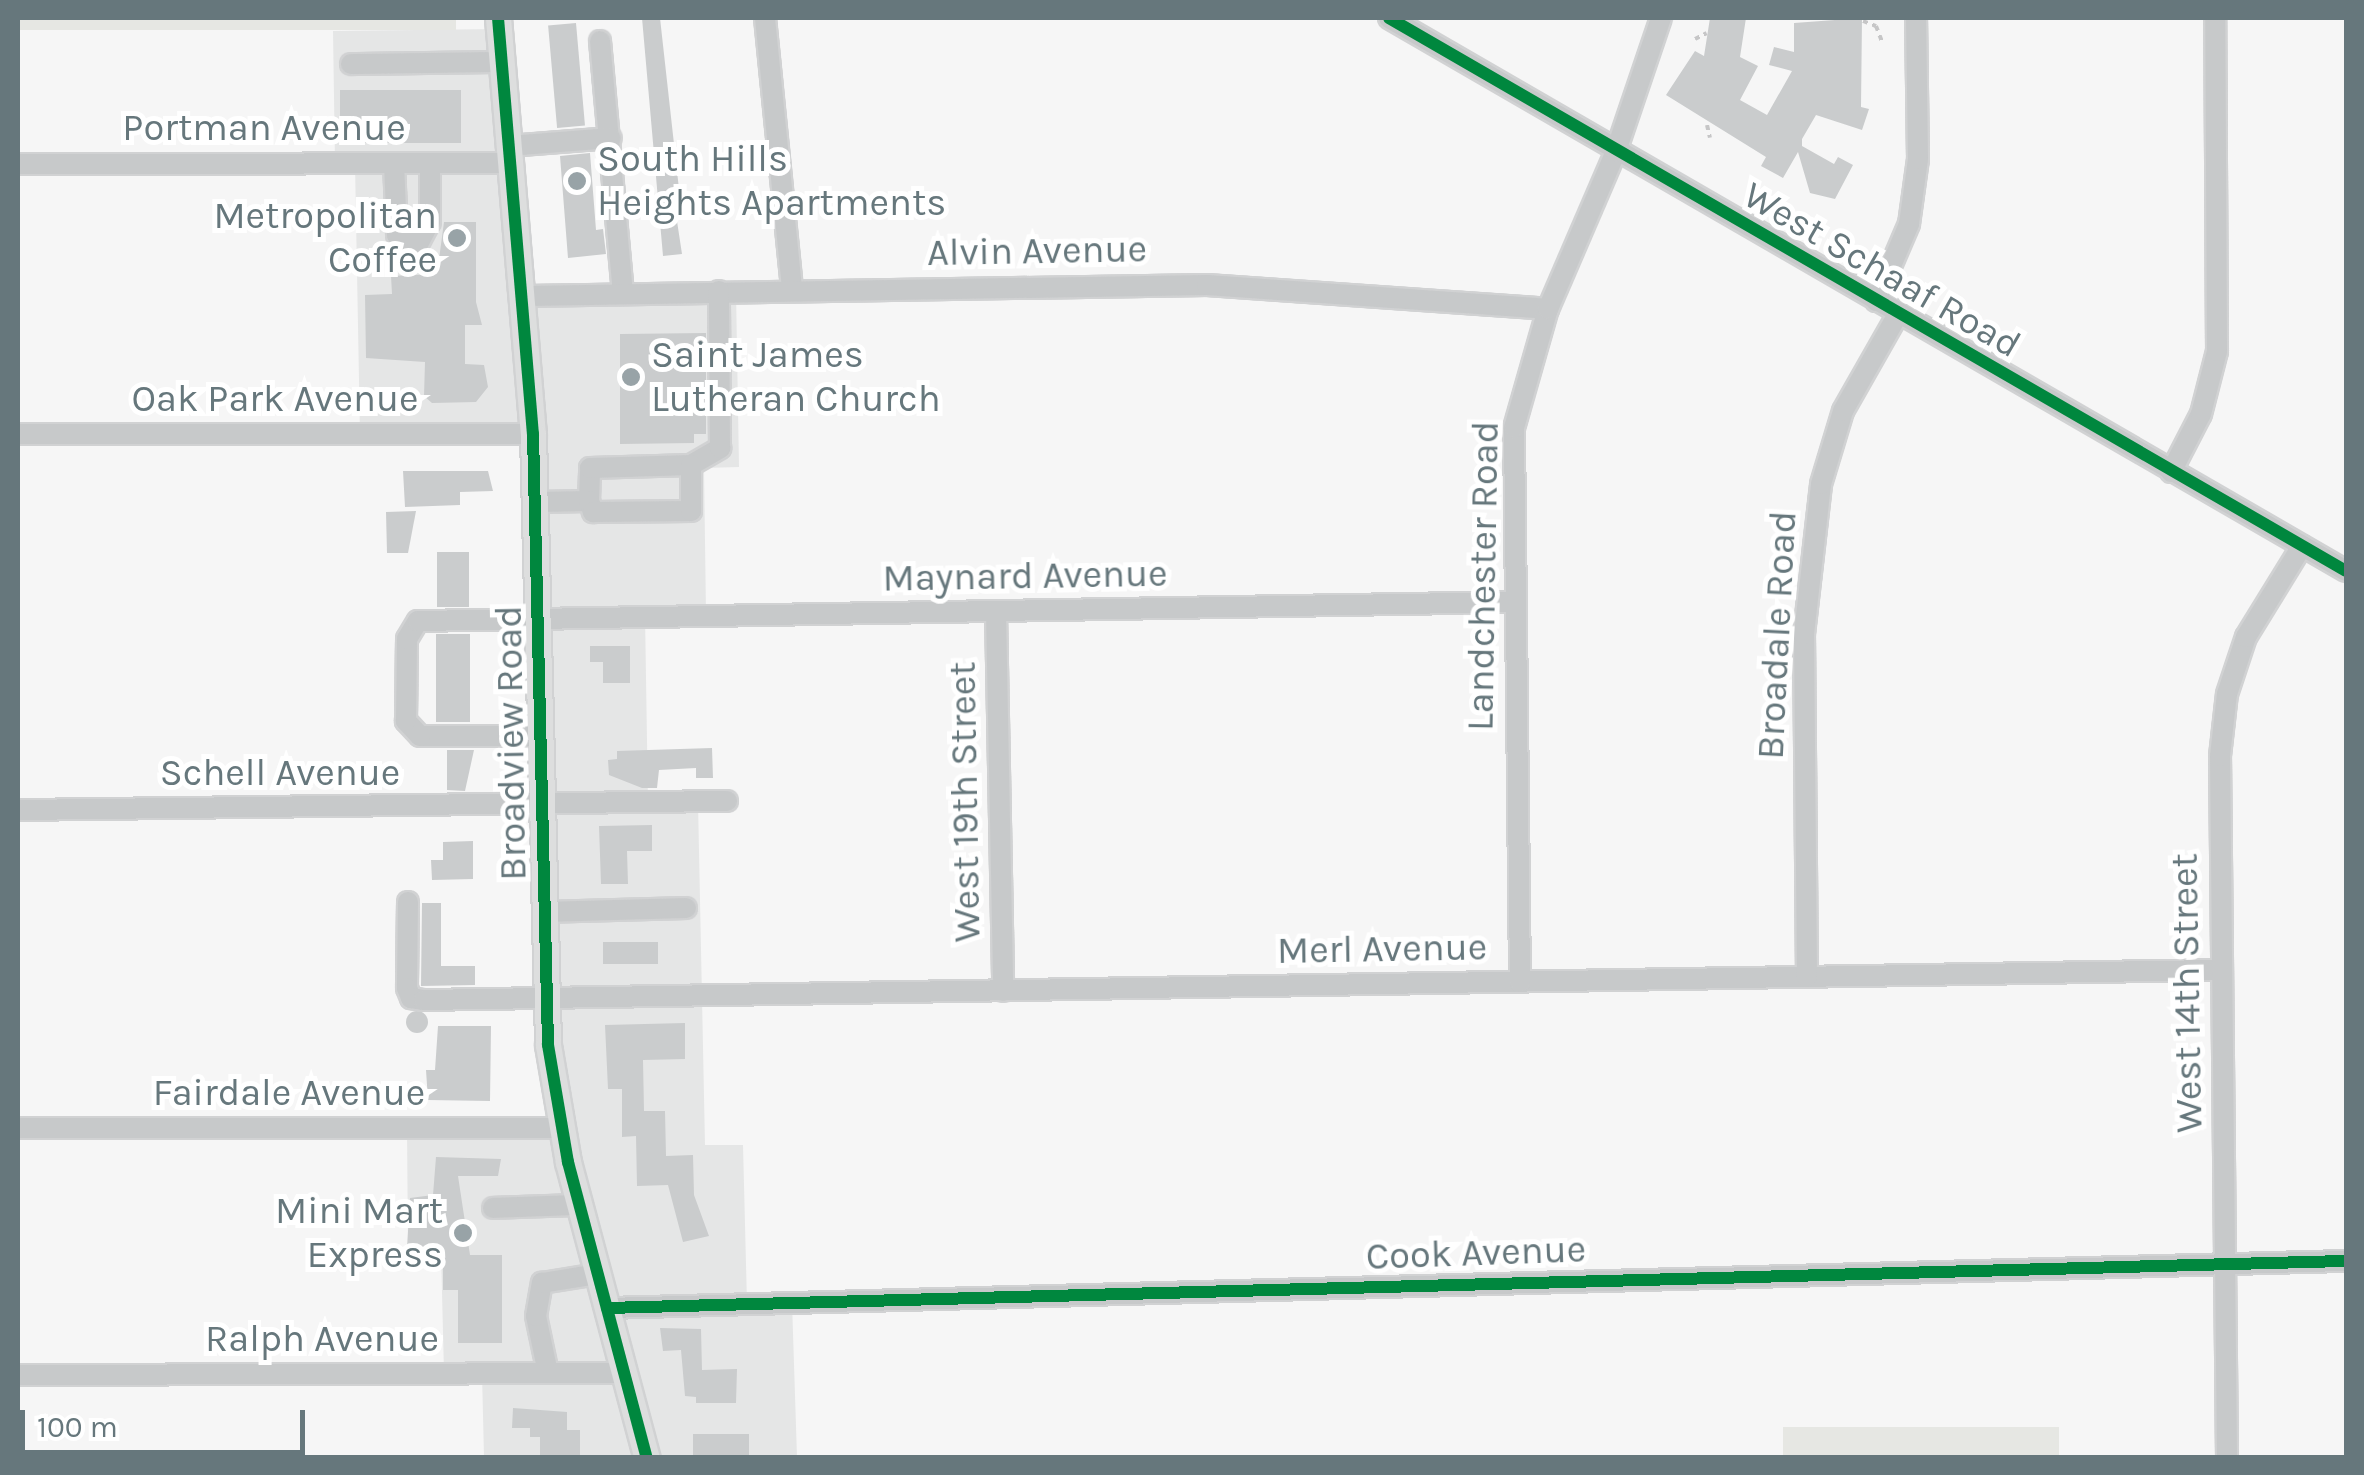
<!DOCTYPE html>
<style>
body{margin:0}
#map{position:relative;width:2364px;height:1475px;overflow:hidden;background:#f6f6f6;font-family:Karla,sans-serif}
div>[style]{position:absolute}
.built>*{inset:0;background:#e5e6e6}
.green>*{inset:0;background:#e6e7e3;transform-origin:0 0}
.building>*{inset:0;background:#cacccd;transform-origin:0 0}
.round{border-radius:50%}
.path>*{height:4px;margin-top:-2px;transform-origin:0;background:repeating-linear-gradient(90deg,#c6c6c7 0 5px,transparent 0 10px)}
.roads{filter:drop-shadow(2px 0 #d1d2d3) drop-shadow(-2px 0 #d1d2d3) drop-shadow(0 2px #d1d2d3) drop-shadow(0 -2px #d1d2d3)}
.minor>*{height:20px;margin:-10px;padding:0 10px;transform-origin:10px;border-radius:10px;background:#c7c9ca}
.major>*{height:25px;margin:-12.5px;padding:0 12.5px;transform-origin:12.5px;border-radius:12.5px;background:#dddede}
.cycleway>*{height:12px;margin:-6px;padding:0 6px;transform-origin:6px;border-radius:6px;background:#00873e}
.dots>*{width:28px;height:28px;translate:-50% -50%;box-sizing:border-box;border:5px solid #fff;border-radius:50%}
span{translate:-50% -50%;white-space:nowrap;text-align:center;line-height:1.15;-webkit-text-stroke:10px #fff;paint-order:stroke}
.street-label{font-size:38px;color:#66777c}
.poi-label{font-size:38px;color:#66777c}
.left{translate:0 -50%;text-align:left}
.right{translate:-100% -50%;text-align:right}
.frame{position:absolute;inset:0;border:20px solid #66777c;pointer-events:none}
.scale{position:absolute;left:20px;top:1410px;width:285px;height:45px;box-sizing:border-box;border:5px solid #66777c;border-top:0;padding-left:12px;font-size:30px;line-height:35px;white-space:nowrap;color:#66777c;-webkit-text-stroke:8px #fff;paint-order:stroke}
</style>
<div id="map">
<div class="built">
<div style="clip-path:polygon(499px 29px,527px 296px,736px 291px,739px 467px,704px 468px,706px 614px,645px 614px,648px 803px,698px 802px,705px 1145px,743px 1145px,747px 1303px,792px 1302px,797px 1457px,484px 1457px,482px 1374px,444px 1373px,441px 1252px,408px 1250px,407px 1128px,559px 1128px,533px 435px,360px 434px,355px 164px,335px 163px,333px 31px)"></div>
</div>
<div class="green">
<div style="left:18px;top:18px;width:438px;height:12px"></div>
<div style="left:2059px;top:1427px;width:30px;height:276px;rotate:90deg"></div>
</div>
<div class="building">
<div style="clip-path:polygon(642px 18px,660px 18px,681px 207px,675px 208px,682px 254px,663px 256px)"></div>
<div style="clip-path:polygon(1710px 18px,1746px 18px,1740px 57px,1758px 66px,1740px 100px,1767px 115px,1792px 71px,1769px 65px,1774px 47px,1794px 52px,1794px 23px,1862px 18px,1861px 107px,1869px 109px,1862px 130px,1816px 115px,1802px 139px,1802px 146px,1834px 164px,1838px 157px,1853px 165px,1835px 199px,1810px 193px,1798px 152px,1783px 178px,1761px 166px,1766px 157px,1666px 95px,1695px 51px,1704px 56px)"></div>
<div style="left:576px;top:23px;width:103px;height:28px;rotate:85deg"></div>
<div style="left:340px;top:90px;width:121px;height:53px"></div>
<div style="clip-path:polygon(590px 153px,596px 230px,603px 229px,606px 254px,568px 258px,560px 156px)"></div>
<div style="clip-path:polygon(444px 222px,476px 222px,476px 302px,482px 325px,465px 325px,465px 364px,484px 365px,488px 387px,476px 402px,432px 403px,424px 396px,425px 362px,366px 358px,365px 295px,392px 294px,391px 276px,437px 274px)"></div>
<div style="clip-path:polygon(706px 333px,706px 434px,694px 434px,694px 443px,620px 444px,620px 334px)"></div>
<div style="clip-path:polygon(403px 471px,488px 471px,493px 491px,460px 492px,460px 505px,405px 507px)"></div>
<div style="clip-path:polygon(416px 511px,408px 553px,387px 553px,386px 512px)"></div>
<div style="left:437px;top:552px;width:32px;height:55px"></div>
<div style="left:436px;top:634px;width:34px;height:88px"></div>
<div style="clip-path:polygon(590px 646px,630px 646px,630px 683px,603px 683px,603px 662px,590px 662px)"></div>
<div style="clip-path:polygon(712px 748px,713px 778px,696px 778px,696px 768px,659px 770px,657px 788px,642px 788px,609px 775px,608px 760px,617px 759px,617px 751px)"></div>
<div style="clip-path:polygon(447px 750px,474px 750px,465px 791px,447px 790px)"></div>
<div style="clip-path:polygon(652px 825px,652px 851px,627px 851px,628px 884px,601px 884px,599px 826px)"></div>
<div style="clip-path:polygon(473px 841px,473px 879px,432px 880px,431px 860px,443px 860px,443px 842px)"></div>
<div style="clip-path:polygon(422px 903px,441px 903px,441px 966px,475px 966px,475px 985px,421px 986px)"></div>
<div style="left:658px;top:942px;width:22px;height:55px;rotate:90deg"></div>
<div class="round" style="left:406px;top:1011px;width:22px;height:22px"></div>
<div style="clip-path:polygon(685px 1023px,685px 1059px,643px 1060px,644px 1111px,665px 1111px,666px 1156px,693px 1155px,694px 1195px,709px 1236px,683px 1242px,668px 1185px,637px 1186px,636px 1136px,622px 1137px,622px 1089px,608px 1089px,605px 1025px)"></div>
<div style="clip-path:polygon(438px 1026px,491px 1026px,490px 1101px,428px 1100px,426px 1070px,435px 1070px)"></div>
<div style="clip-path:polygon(436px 1157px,501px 1159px,498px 1176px,458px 1176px,470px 1255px,502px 1255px,502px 1343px,458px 1343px,458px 1290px,443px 1290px,443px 1247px,407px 1248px,410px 1198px,433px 1195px)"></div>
<div style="clip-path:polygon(660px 1328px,701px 1329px,702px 1370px,737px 1369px,736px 1403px,696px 1403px,696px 1397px,685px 1396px,681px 1350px,663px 1351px)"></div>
<div style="clip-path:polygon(513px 1408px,567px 1412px,567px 1430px,580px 1430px,580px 1458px,540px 1458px,540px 1437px,530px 1437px,530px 1428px,512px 1428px)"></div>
<div style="left:693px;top:1434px;width:56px;height:22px"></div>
</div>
<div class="path">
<div style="left:1863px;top:21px;width:14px;rotate:21deg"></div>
<div style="left:1876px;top:26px;width:19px;rotate:69deg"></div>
<div style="left:1695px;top:39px;width:13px;rotate:-27deg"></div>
<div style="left:1707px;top:125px;width:13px;rotate:77deg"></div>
</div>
<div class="roads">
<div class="minor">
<div style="left:765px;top:18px;width:272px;rotate:84.3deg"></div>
<div style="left:1389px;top:18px;width:1105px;rotate:30.02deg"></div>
<div style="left:600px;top:41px;width:253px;rotate:84.8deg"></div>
<div style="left:351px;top:64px;width:151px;rotate:-0.8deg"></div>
<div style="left:509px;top:146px;width:102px;rotate:-4.5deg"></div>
<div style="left:394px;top:163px;width:72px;rotate:87.6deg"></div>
<div style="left:397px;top:235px;width:23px;rotate:29deg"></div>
<div style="left:417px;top:246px;width:27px;rotate:-62deg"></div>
<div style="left:430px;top:222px;width:59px;rotate:-90deg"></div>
<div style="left:18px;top:164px;width:493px;rotate:-0.1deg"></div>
<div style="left:527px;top:296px;width:680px;rotate:-0.93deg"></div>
<div style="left:1207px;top:285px;width:342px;rotate:4deg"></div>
<div style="left:1876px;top:301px;width:84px;rotate:-66.8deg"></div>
<div style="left:1909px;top:224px;width:66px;rotate:-82.1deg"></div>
<div style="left:1918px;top:159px;width:141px;rotate:-90.8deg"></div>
<div style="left:18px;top:434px;width:515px"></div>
<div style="left:2171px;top:472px;width:65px;rotate:-62.7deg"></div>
<div style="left:2201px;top:414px;width:65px;rotate:-75.7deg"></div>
<div style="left:2217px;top:351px;width:333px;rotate:-90.3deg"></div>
<div style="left:589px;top:501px;width:33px;rotate:-88deg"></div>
<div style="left:590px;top:468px;width:101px;rotate:-1.7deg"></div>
<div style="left:691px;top:465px;width:34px;rotate:-30deg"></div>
<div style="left:720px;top:448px;width:157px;rotate:-90.4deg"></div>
<div style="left:536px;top:502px;width:53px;rotate:-1.1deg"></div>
<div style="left:589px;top:501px;width:12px;rotate:70deg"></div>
<div style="left:593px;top:512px;width:98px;rotate:-0.6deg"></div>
<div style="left:691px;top:511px;width:46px;rotate:-90deg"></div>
<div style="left:996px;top:612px;width:379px;rotate:88.9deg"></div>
<div style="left:542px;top:736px;width:122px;rotate:180deg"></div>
<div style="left:420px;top:736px;width:21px;rotate:-133deg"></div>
<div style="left:406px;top:721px;width:82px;rotate:-89.3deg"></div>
<div style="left:407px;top:639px;width:21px;rotate:-59deg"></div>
<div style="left:418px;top:621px;width:1094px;rotate:-0.99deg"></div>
<div style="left:18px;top:810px;width:709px;rotate:-0.73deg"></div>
<div style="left:408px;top:902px;width:86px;rotate:90.7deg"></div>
<div style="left:407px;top:988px;width:11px;rotate:68deg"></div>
<div style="left:411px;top:998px;width:13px;rotate:9deg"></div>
<div style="left:424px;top:1000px;width:1797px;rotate:-0.96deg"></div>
<div style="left:544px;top:912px;width:142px;rotate:-1.6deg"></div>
<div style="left:1807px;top:977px;width:343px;rotate:-90.5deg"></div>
<div style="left:1804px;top:634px;width:151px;rotate:-83.5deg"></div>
<div style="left:1821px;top:484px;width:76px;rotate:-73.2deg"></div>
<div style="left:1843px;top:411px;width:112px;rotate:-60.4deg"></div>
<div style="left:1520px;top:982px;width:554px;rotate:-90.62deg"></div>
<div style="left:1514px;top:428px;width:124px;rotate:-74.1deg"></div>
<div style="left:1548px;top:309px;width:172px;rotate:-66.7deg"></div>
<div style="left:1616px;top:151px;width:140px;rotate:-71.3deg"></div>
<div style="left:18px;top:1128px;width:542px"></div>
<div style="left:493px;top:1208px;width:87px;rotate:-2deg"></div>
<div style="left:607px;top:1308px;width:1740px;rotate:-1.55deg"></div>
<div style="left:548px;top:1373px;width:58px;rotate:-101.9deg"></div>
<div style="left:536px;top:1316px;width:34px;rotate:-80deg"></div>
<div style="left:542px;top:1283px;width:57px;rotate:-9.1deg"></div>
<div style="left:18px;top:1375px;width:608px;rotate:-0.19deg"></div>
<div style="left:2227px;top:1458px;width:702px;rotate:-90.57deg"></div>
<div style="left:2220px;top:756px;width:62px;rotate:-83.6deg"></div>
<div style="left:2227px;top:694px;width:60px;rotate:-71.6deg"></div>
<div style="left:2246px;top:637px;width:107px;rotate:-58.4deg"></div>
</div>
<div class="major">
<div style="left:498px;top:18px;width:417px;rotate:85.2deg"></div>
<div style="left:533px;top:434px;width:611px;rotate:88.59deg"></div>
<div style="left:548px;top:1045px;width:119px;rotate:80.3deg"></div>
<div style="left:568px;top:1162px;width:306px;rotate:75.1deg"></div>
</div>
</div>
<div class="cycleway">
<div style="left:498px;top:18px;width:417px;rotate:85.2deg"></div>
<div style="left:533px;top:434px;width:611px;rotate:88.59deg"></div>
<div style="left:548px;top:1045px;width:119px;rotate:80.3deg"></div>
<div style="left:568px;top:1162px;width:306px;rotate:75.1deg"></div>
<div style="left:1389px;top:18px;width:1105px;rotate:30.02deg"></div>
<div style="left:607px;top:1308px;width:1740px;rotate:-1.55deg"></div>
</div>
<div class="dots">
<div style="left:577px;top:181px;background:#98a3a7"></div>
<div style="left:457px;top:238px;background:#98a3a7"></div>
<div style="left:631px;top:377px;background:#98a3a7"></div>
<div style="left:463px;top:1233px;background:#98a3a7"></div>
</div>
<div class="street-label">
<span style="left:264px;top:128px">Portman Avenue</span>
<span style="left:1037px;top:251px;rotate:-1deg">Alvin Avenue</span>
<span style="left:1882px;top:270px;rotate:30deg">West Schaaf Road</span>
<span style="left:275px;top:399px">Oak Park Avenue</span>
<span style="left:1025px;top:576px;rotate:-1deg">Maynard Avenue</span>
<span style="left:1483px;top:576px;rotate:-89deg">Landchester Road</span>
<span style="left:1777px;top:635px;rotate:-87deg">Broadale Road</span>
<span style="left:511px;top:743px;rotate:-91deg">Broadview Road</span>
<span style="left:280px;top:773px">Schell Avenue</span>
<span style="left:965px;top:802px;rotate:-91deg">West 19th Street</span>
<span style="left:1382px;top:949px;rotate:-1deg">Merl Avenue</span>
<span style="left:2187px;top:993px;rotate:-91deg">West 14th Street</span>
<span style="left:289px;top:1093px">Fairdale Avenue</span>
<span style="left:1476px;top:1253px;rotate:-2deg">Cook Avenue</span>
<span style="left:322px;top:1339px">Ralph Avenue</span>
</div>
<div class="poi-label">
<span class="left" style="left:597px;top:181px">South Hills<br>Heights Apartments</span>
<span class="right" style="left:437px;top:238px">Metropolitan<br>Coffee</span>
<span class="left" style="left:651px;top:377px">Saint James<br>Lutheran Church</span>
<span class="right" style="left:443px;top:1233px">Mini Mart<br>Express</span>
</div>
<div class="frame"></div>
<div class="scale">100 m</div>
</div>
